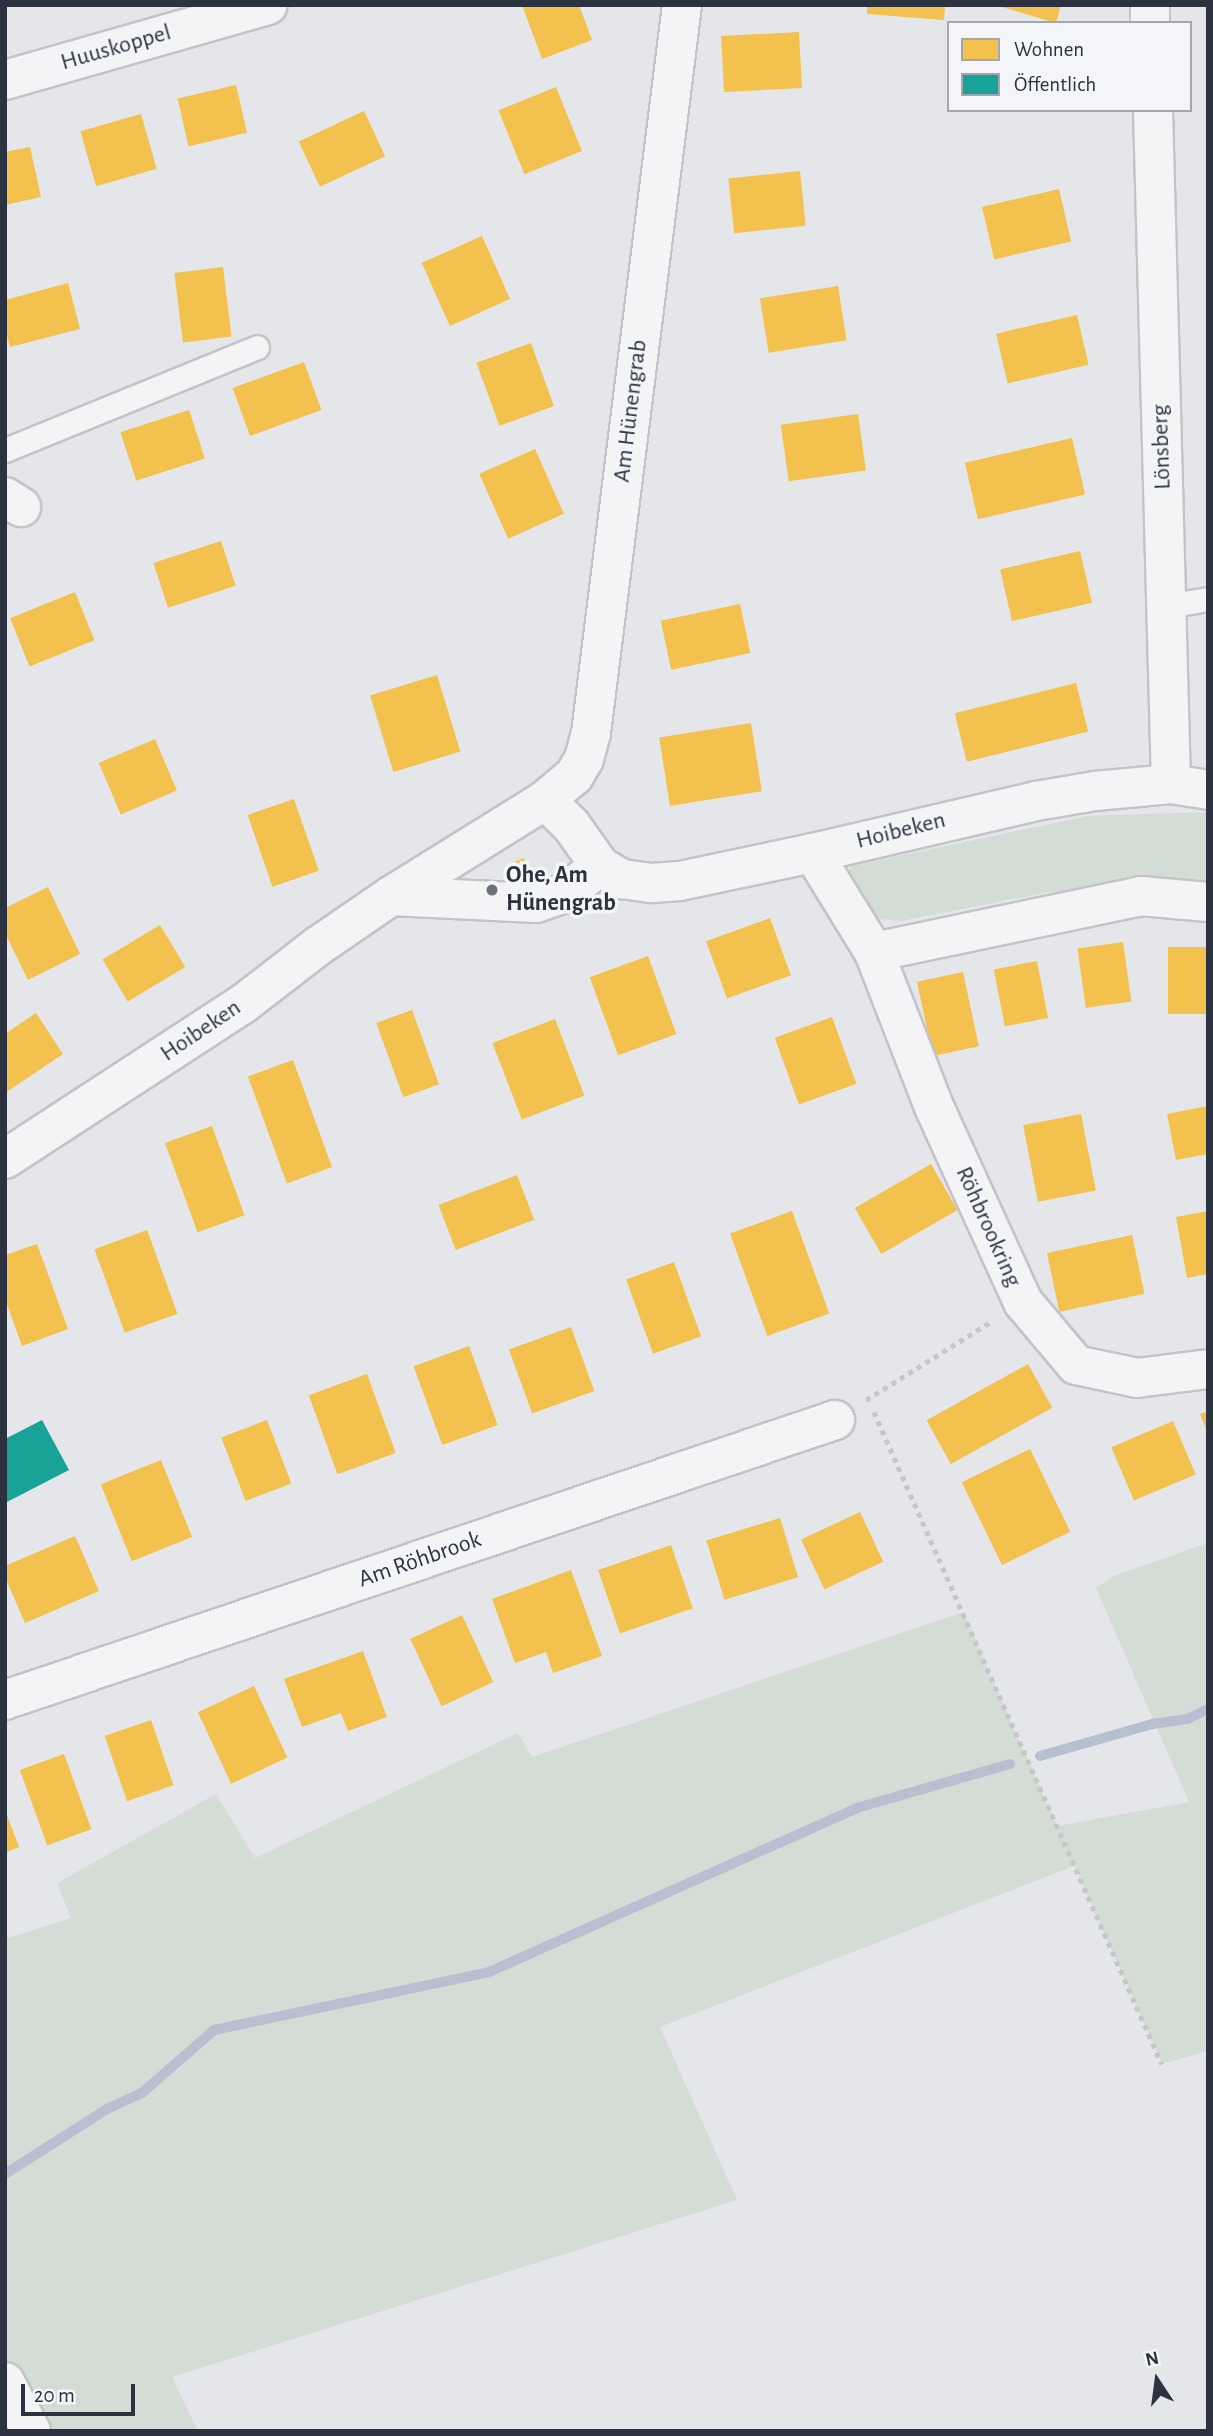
<!DOCTYPE html>
<meta charset="utf-8">
<style>
body{margin:0}
#map{position:relative;width:1213px;height:2436px;overflow:hidden;background:#e5e6e9;font-family:"Alegreya Sans",sans-serif}
div>[style]{position:absolute}
.green>*{inset:0;background:#d4dcd6}
.homes>*{inset:0;background:#f2c14e;transform-origin:0 0}
.public>*{inset:0;background:#17a398}
.stream>*{height:10px;margin:-5px;padding:0 5px;transform-origin:5px;border-radius:5px;background:#b7c0d0}
.path>*{height:4.5px;margin-top:-2.25px;transform-origin:0;background:repeating-linear-gradient(90deg,#c5c7c9 0 5px,transparent 0 10px)}
.roads{filter:drop-shadow(2px 0 #c3c4c7) drop-shadow(-2px 0 #c3c4c7) drop-shadow(0 2px #c3c4c7) drop-shadow(0 -2px #c3c4c7)}
.service>*{height:23px;margin:-11.5px;padding:0 11.5px;transform-origin:11.5px;border-radius:11.5px;background:#f4f4f6}
.minor>*{height:38px;margin:-19px;padding:0 19px;transform-origin:19px;border-radius:19px;background:#f4f4f6}
.dots>*{width:19px;height:19px;translate:-50% -50%;box-sizing:border-box;border:4px solid #f3f5f8;border-radius:50%}
span{translate:-50% -50%;white-space:nowrap;text-align:center;line-height:1.15;-webkit-text-stroke:7px #f3f5f8;paint-order:stroke}
.street-label{font-size:24px;color:#2d3241}
.poi-label{font-size:24px;color:#2d3241;font-weight:700}
.left{translate:0 -50%;text-align:left}
.frame{position:absolute;inset:0;border:7px solid #2d3241;pointer-events:none}
.legend{position:absolute;left:947px;top:21px;width:245px;height:91px;box-sizing:border-box;background:#f3f5f8;border:2px solid #a4a7af;margin:0;padding:9px 12px;list-style:none;font-size:21px;color:#2d3241}
.legend li{display:flex;align-items:center;gap:14px;height:35px}
.legend b{width:35px;border:2px solid #a4a7af}
.north{position:absolute;left:1122px;top:2345px;width:70px;height:70px;-webkit-text-stroke:5px #f3f5f8;paint-order:stroke;rotate:347deg;font-size:19px;font-weight:700;line-height:28px;text-align:center;color:#2d3241}
.north::after{content:'';display:block;margin:auto;width:24px;height:32px;background:#2d3241;clip-path:polygon(50% 0,100% 100%,50% 72%,0 100%)}
.scale{position:absolute;left:21px;top:2384px;width:114px;height:32px;box-sizing:border-box;border:4px solid #2d3241;border-top:0;padding-left:9px;font-size:21px;line-height:24px;white-space:nowrap;color:#2d3241;-webkit-text-stroke:5px #f3f5f8;paint-order:stroke}
</style>
<div id="map">
<div class="green">
<div style="clip-path:polygon(1208px 812px,1208px 884px,1144px 884px,1045px 893px,901px 921px,867px 918px,846px 880px,851px 866px,1088px 816px)"></div>
<div style="clip-path:polygon(1208px 1543px,1208px 2051px,1162px 2064px,1074px 1866px,660px 2027px,737px 2200px,172px 2377px,198px 2431px,31px 2431px,5px 2382px,5px 1939px,71px 1918px,57px 1883px,216px 1794px,255px 1858px,518px 1733px,532px 1757px,963px 1612px,1057px 1826px,1189px 1802px,1096px 1588px,1116px 1575px)"></div>
</div>
<div class="homes">
<div style="clip-path:polygon(522px 5px,579px 5px,592px 40px,542px 59px)"></div>
<div style="clip-path:polygon(867px 5px,945px 5px,944px 20px,867px 14px)"></div>
<div style="clip-path:polygon(995px 5px,1061px 5px,1056px 23px)"></div>
<div style="left:799px;top:32px;width:56px;height:78px;rotate:87deg"></div>
<div style="left:236px;top:85px;width:49px;height:60px;rotate:77deg"></div>
<div style="left:556px;top:87px;width:69px;height:62px;rotate:68deg"></div>
<div style="left:364px;top:111px;width:50px;height:72px;rotate:65deg"></div>
<div style="left:141px;top:114px;width:57px;height:63px;rotate:74deg"></div>
<div style="clip-path:polygon(30px 147px,41px 197px,5px 205px,5px 152px)"></div>
<div style="left:800px;top:171px;width:55px;height:72px;rotate:84deg"></div>
<div style="left:1059px;top:189px;width:54px;height:79px;rotate:77deg"></div>
<div style="left:482px;top:236px;width:69px;height:66px;rotate:66deg"></div>
<div style="left:223px;top:267px;width:70px;height:49px;rotate:83deg"></div>
<div style="clip-path:polygon(68px 283px,80px 329px,10px 347px,5px 328px,5px 300px)"></div>
<div style="left:838px;top:286px;width:55px;height:79px;rotate:81deg"></div>
<div style="left:1077px;top:315px;width:51px;height:83px;rotate:77deg"></div>
<div style="left:531px;top:343px;width:67px;height:58px;rotate:70deg"></div>
<div style="left:304px;top:362px;width:51px;height:76px;rotate:70deg"></div>
<div style="left:189px;top:410px;width:51px;height:72px;rotate:72deg"></div>
<div style="left:858px;top:414px;width:57px;height:78px;rotate:82deg"></div>
<div style="left:1072px;top:438px;width:58px;height:110px;rotate:77deg"></div>
<div style="left:535px;top:449px;width:71px;height:61px;rotate:66deg"></div>
<div style="left:221px;top:541px;width:47px;height:71px;rotate:72deg"></div>
<div style="left:1080px;top:551px;width:53px;height:82px;rotate:77deg"></div>
<div style="left:75px;top:592px;width:52px;height:70px;rotate:68deg"></div>
<div style="left:740px;top:604px;width:50px;height:81px;rotate:78deg"></div>
<div style="left:437px;top:675px;width:80px;height:70px;rotate:73deg"></div>
<div style="left:1076px;top:683px;width:50px;height:125px;rotate:76deg"></div>
<div style="left:751px;top:723px;width:69px;height:93px;rotate:81deg"></div>
<div style="left:155px;top:739px;width:56px;height:61px;rotate:67deg"></div>
<div style="left:294px;top:799px;width:76px;height:49px;rotate:71deg"></div>
<div style="left:524px;top:858px;width:13px;height:10px;rotate:67deg"></div>
<div style="clip-path:polygon(48px 887px,80px 954px,28px 980px,5px 933px,5px 908px)"></div>
<div style="left:770px;top:918px;width:61px;height:68px;rotate:70deg"></div>
<div style="left:160px;top:925px;width:49px;height:67px;rotate:59deg"></div>
<div style="left:1123px;top:942px;width:60px;height:46px;rotate:82deg"></div>
<div style="left:1208px;top:947px;width:67px;height:40px;rotate:90deg"></div>
<div style="left:648px;top:956px;width:83px;height:62px;rotate:70deg"></div>
<div style="left:1037px;top:961px;width:58px;height:44px;rotate:79deg"></div>
<div style="left:963px;top:972px;width:76px;height:47px;rotate:78deg"></div>
<div style="left:412px;top:1010px;width:79px;height:38px;rotate:70deg"></div>
<div style="clip-path:polygon(36px 1013px,63px 1054px,5px 1093px,5px 1034px)"></div>
<div style="left:832px;top:1017px;width:71px;height:61px;rotate:70deg"></div>
<div style="left:555px;top:1019px;width:82px;height:67px;rotate:69deg"></div>
<div style="left:293px;top:1060px;width:114px;height:48px;rotate:70deg"></div>
<div style="clip-path:polygon(1208px 1106px,1208px 1154px,1176px 1160px,1167px 1114px)"></div>
<div style="left:1081px;top:1114px;width:78px;height:59px;rotate:79deg"></div>
<div style="left:212px;top:1126px;width:95px;height:50px;rotate:70deg"></div>
<div style="left:931px;top:1164px;width:53px;height:88px;rotate:60deg"></div>
<div style="left:517px;top:1175px;width:48px;height:84px;rotate:69deg"></div>
<div style="left:792px;top:1211px;width:109px;height:66px;rotate:70deg"></div>
<div style="clip-path:polygon(1208px 1211px,1208px 1274px,1187px 1278px,1176px 1217px)"></div>
<div style="left:147px;top:1230px;width:89px;height:56px;rotate:70deg"></div>
<div style="left:1132px;top:1235px;width:60px;height:87px;rotate:78deg"></div>
<div style="clip-path:polygon(37px 1244px,68px 1329px,22px 1346px,5px 1299px,5px 1255px)"></div>
<div style="left:674px;top:1262px;width:79px;height:51px;rotate:70deg"></div>
<div style="left:571px;top:1327px;width:68px;height:66px;rotate:70deg"></div>
<div style="left:469px;top:1346px;width:84px;height:59px;rotate:70deg"></div>
<div style="left:1028px;top:1364px;width:50px;height:116px;rotate:61deg"></div>
<div style="left:367px;top:1374px;width:84px;height:62px;rotate:70deg"></div>
<div style="clip-path:polygon(1208px 1411px,1208px 1434px,1200px 1414px)"></div>
<div style="left:267px;top:1420px;width:68px;height:49px;rotate:69deg"></div>
<div style="left:1173px;top:1421px;width:58px;height:67px;rotate:67deg"></div>
<div style="left:1030px;top:1449px;width:92px;height:76px;rotate:64deg"></div>
<div style="left:161px;top:1460px;width:83px;height:65px;rotate:68deg"></div>
<div style="left:860px;top:1512px;width:55px;height:65px;rotate:65deg"></div>
<div style="left:780px;top:1518px;width:62px;height:77px;rotate:73deg"></div>
<div style="clip-path:polygon(75px 1536px,99px 1591px,25px 1623px,5px 1577px,5px 1566px)"></div>
<div style="left:671px;top:1545px;width:67px;height:77px;rotate:71deg"></div>
<div style="clip-path:polygon(571px 1570px,602px 1656px,553px 1673px,546px 1652px,515px 1663px,492px 1599px)"></div>
<div style="left:462px;top:1615px;width:74px;height:57px;rotate:65deg"></div>
<div style="clip-path:polygon(363px 1651px,387px 1717px,348px 1731px,341px 1713px,302px 1727px,284px 1679px)"></div>
<div style="left:254px;top:1686px;width:79px;height:62px;rotate:65deg"></div>
<div style="left:151px;top:1720px;width:69px;height:49px;rotate:71deg"></div>
<div style="left:64px;top:1754px;width:80px;height:47px;rotate:70deg"></div>
<div style="clip-path:polygon(5px 1810px,19px 1847px,5px 1853px)"></div>
</div>
<div class="public">
<div style="clip-path:polygon(42px 1420px,69px 1470px,5px 1503px,5px 1439px)"></div>
</div>
<div class="stream">
<div style="left:1040px;top:1756px;width:116px;rotate:-15.9deg"></div>
<div style="left:1152px;top:1724px;width:35px;rotate:-8deg"></div>
<div style="left:1187px;top:1719px;width:23px;rotate:-25deg"></div>
<div style="left:5px;top:2174px;width:121px;rotate:-32.5deg"></div>
<div style="left:107px;top:2109px;width:40px;rotate:-25deg"></div>
<div style="left:143px;top:2092px;width:94px;rotate:-41.1deg"></div>
<div style="left:214px;top:2030px;width:281px;rotate:-11.9deg"></div>
<div style="left:489px;top:1972px;width:406px;rotate:-24deg"></div>
<div style="left:860px;top:1807px;width:156px;rotate:-16deg"></div>
</div>
<div class="path">
<div style="left:866px;top:1400px;width:149px;rotate:-32.1deg"></div>
<div style="left:874px;top:1412px;width:713px;rotate:66.17deg"></div>
</div>
<div class="roads">
<div class="service">
<div style="left:5px;top:450px;width:272px;rotate:-22.2deg"></div>
<div style="left:1167px;top:606px;width:42px;rotate:-9.7deg"></div>
</div>
<div class="minor">
<div style="left:1150px;top:5px;width:18px;rotate:90deg"></div>
<div style="left:5px;top:80px;width:273px;rotate:-15.9deg"></div>
<div style="left:1153px;top:110px;width:674px;rotate:88.47deg"></div>
<div style="left:5px;top:497px;width:19px;rotate:32deg"></div>
<div style="left:545px;top:800px;width:36px;rotate:44deg"></div>
<div style="left:571px;top:825px;width:50px;rotate:54.7deg"></div>
<div style="left:600px;top:866px;width:26px;rotate:31deg"></div>
<div style="left:622px;top:879px;width:30px;rotate:8deg"></div>
<div style="left:652px;top:883px;width:28px;rotate:-4deg"></div>
<div style="left:680px;top:881px;width:136px;rotate:-11.9deg"></div>
<div style="left:813px;top:853px;width:229px;rotate:-13.1deg"></div>
<div style="left:1036px;top:801px;width:60px;rotate:-9.6deg"></div>
<div style="left:1095px;top:791px;width:76px;rotate:-5.3deg"></div>
<div style="left:1171px;top:784px;width:37px;rotate:9deg"></div>
<div style="left:813px;top:853px;width:116px;rotate:58.4deg"></div>
<div style="left:874px;top:952px;width:168px;rotate:68.8deg"></div>
<div style="left:935px;top:1109px;width:212px;rotate:65.5deg"></div>
<div style="left:1023px;top:1302px;width:82px;rotate:49.9deg"></div>
<div style="left:1076px;top:1365px;width:62px;rotate:12deg"></div>
<div style="left:1137px;top:1378px;width:72px;rotate:-7.2deg"></div>
<div style="left:391px;top:896px;width:145px;rotate:2.8deg"></div>
<div style="left:536px;top:903px;width:31px;rotate:-19deg"></div>
<div style="left:565px;top:893px;width:44px;rotate:-37.6deg"></div>
<div style="left:874px;top:952px;width:273px;rotate:-11.8deg"></div>
<div style="left:1141px;top:896px;width:67px;rotate:5.1deg"></div>
<div style="left:5px;top:1159px;width:284px;rotate:-33.1deg"></div>
<div style="left:243px;top:1004px;width:95px;rotate:-37.7deg"></div>
<div style="left:318px;top:946px;width:88px;rotate:-34.4deg"></div>
<div style="left:391px;top:896px;width:181px;rotate:-31.9deg"></div>
<div style="left:545px;top:800px;width:38px;rotate:-40deg"></div>
<div style="left:574px;top:776px;width:20px;rotate:-60deg"></div>
<div style="left:584px;top:759px;width:27px;rotate:-75deg"></div>
<div style="left:591px;top:733px;width:734px;rotate:-82.87deg"></div>
<div style="left:5px;top:1700px;width:876px;rotate:-18.64deg"></div>
<div style="left:5px;top:2382px;width:55px;rotate:62deg"></div>
</div>
</div>
<div class="dots">
<div style="left:492px;top:890px;background:#6d717c"></div>
</div>
<div class="street-label">
<span style="left:116px;top:48px;rotate:-16deg">Huuskoppel</span>
<span style="left:631px;top:411px;rotate:-83deg">Am Hünengrab</span>
<span style="left:1162px;top:447px;rotate:-92deg">Lönsberg</span>
<span style="left:901px;top:831px;rotate:-14deg">Hoibeken</span>
<span style="left:201px;top:1031px;rotate:-34deg">Hoibeken</span>
<span style="left:988px;top:1227px;rotate:66deg">Röhbrookring</span>
<span style="left:420px;top:1560px;rotate:-19deg">Am Röhbrook</span>
</div>
<div class="poi-label">
<span class="left" style="left:506px;top:890px">Ohe, Am<br>Hünengrab</span>
</div>
<div class="frame"></div>
<ul class="legend">
<li><b style="height:19px;background:#f2c14e"></b>Wohnen</li>
<li><b style="height:19px;background:#17a398"></b>Öffentlich</li>
</ul>
<div class="north">N</div>
<div class="scale">20 m</div>
</div>
